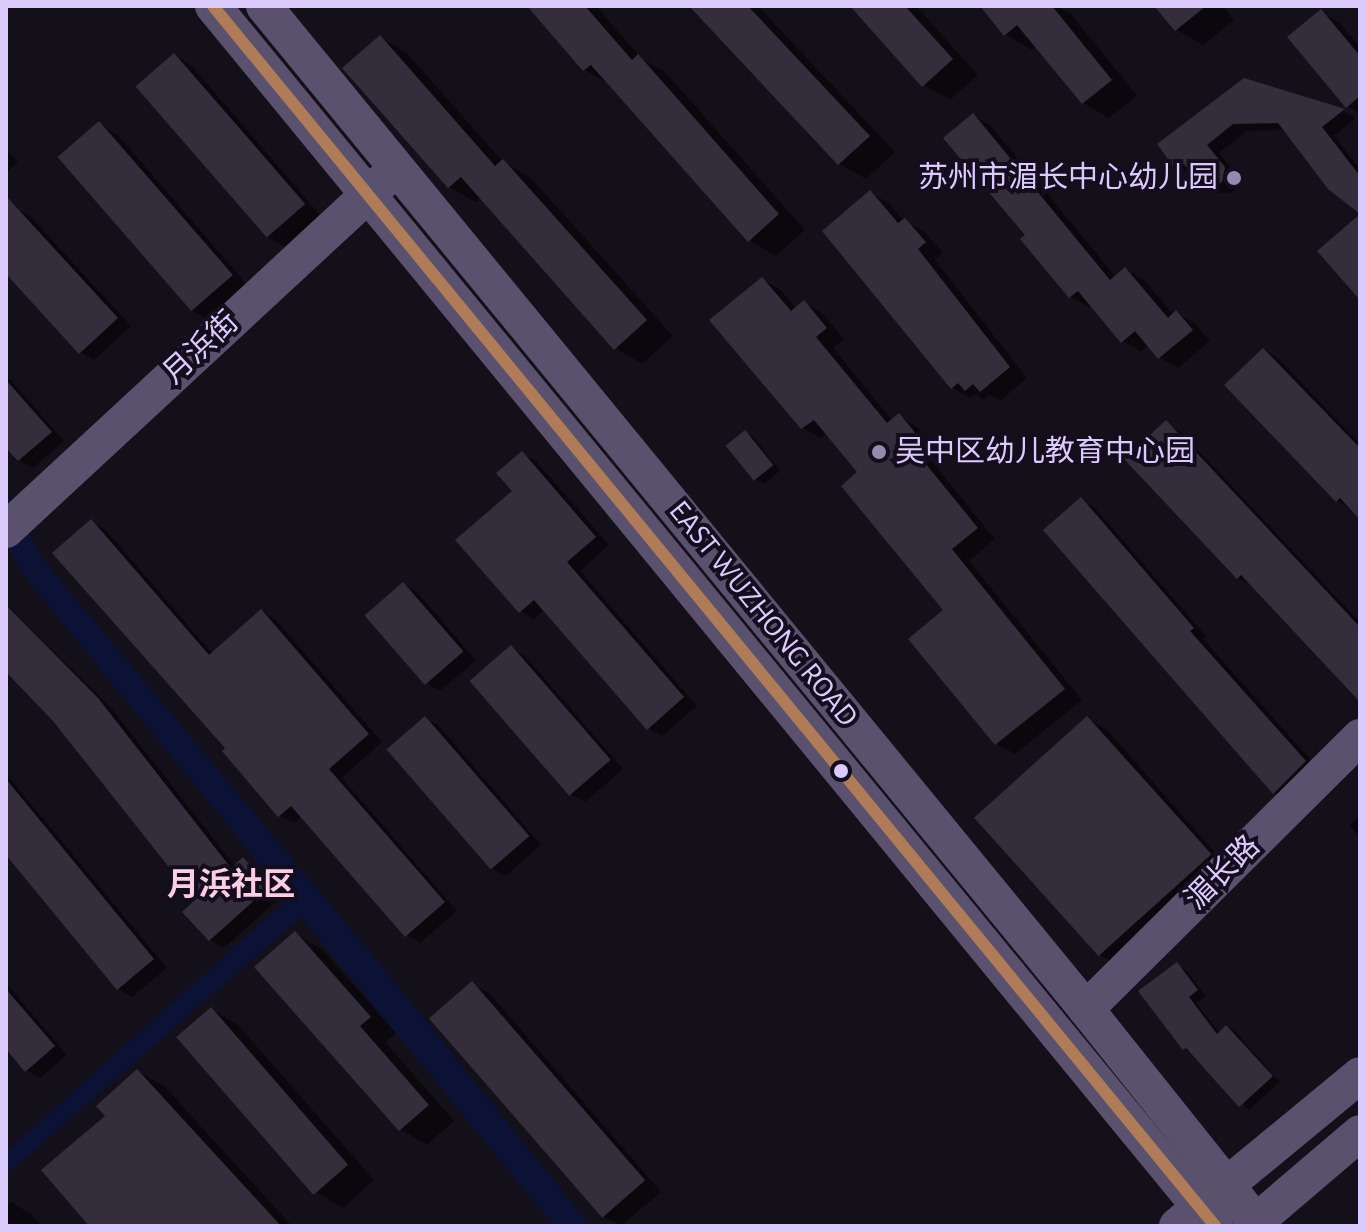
<!DOCTYPE html>
<meta charset="utf-8">
<style>
body{margin:0}
#map{position:relative;width:1366px;height:1232px;overflow:hidden;background:#14101a;font-family:"Alegreya Sans","Noto Sans SC",sans-serif}
div>[style]{position:absolute}
.water>*{inset:0;background:#0c1236}
.shadow>*{inset:0;background:#0007}
.building>*{inset:0;background:#342e3c;transform-origin:0 0}
.secondary>*{height:36px;margin:-18px;padding:0 18px;transform-origin:18px;border-radius:18px;background:#59516d}
.bus-1>*{height:12px;margin:-6px;padding:0 6px;transform-origin:6px;border-radius:6px;background:#b07c57}
.dots>*{width:22px;height:22px;translate:-50% -50%;box-sizing:border-box;border:4px solid #130d1d;border-radius:50%}
span{translate:-50% -50%;white-space:nowrap;text-align:center;line-height:1.15;-webkit-text-stroke:8px #130d1d;paint-order:stroke}
.poi-label{font-size:30px;color:#dbcbfd}
.right{translate:-100% -50%;text-align:right}
.left{translate:0 -50%;text-align:left}
.street-label{font-size:30px;color:#dbcbfd}
.neighbourhood-label{font-size:32px;color:#fdcde2;font-weight:700}
.frame{position:absolute;inset:0;border:8px solid #dbcbfd;pointer-events:none}
</style>
<div id="map">
<div class="water">
<div style="clip-path:polygon(6px 492px,45px 562px,389px 975px,590px 1226px,554px 1226px,301px 917px,6px 1175px,6px 1152px,288px 899px,26px 578px,6px 545px)"></div>
</div>
<div class="shadow">
<div style="clip-path:polygon(529px 6px,596px 6px,642px 59px,665px 72px,805px 230px,776px 256px,749px 240px,613px 86px,585px 70px)"></div>
<div style="clip-path:polygon(691px 6px,758px 6px,895px 152px,866px 179px,840px 164px)"></div>
<div style="clip-path:polygon(853px 6px,916px 6px,978px 75px,950px 100px,924px 85px)"></div>
<div style="clip-path:polygon(982px 6px,1057px 6px,1072px 15px,1137px 96px,1109px 118px,1083px 103px,1037px 46px,1032px 50px,1005px 34px)"></div>
<div style="clip-path:polygon(1157px 6px,1223px 6px,1234px 20px,1203px 45px,1177px 30px)"></div>
<div style="clip-path:polygon(1321px 12px,1340px 23px,1360px 47px,1360px 114px,1347px 106px)"></div>
<div style="clip-path:polygon(380px 37px,407px 53px,503px 162px,530px 177px,673px 336px,642px 364px,616px 348px,481px 197px,476px 202px,449px 187px,345px 68px)"></div>
<div style="clip-path:polygon(174px 55px,192px 66px,321px 216px,285px 247px,266px 237px)"></div>
<div style="clip-path:polygon(1245px 81px,1344px 111px,1356px 118px,1334px 136px,1360px 169px,1360px 210px,1286px 130px,1247px 131px,1219px 153px,1238px 176px,1236px 189px,1229px 193px,1216px 193px,1201px 184px,1194px 175px,1178px 169px)"></div>
<div style="clip-path:polygon(973px 115px,991px 126px,1116px 277px,1126px 269px,1144px 280px,1174px 315px,1177px 313px,1195px 323px,1210px 341px,1178px 368px,1159px 357px,1149px 345px,1141px 352px,1123px 341px,1092px 305px,1089px 307px,1071px 297px,1028px 236px)"></div>
<div style="clip-path:polygon(99px 124px,118px 135px,249px 287px,209px 321px,191px 310px)"></div>
<div style="clip-path:polygon(6px 149px,18px 162px,6px 173px)"></div>
<div style="clip-path:polygon(870px 193px,889px 203px,904px 221px,924px 231px,943px 253px,935px 260px,1027px 378px,1000px 401px,990px 395px,984px 400px,975px 394px,970px 398px,952px 388px)"></div>
<div style="clip-path:polygon(16px 208px,30px 216px,131px 326px,94px 360px,80px 352px,6px 272px,6px 218px)"></div>
<div style="clip-path:polygon(762px 279px,781px 290px,797px 309px,804px 303px,822px 313px,844px 339px,833px 348px,893px 421px,899px 416px,917px 427px,938px 451px,929px 458px,995px 539px,969px 561px,1082px 700px,1015px 754px,996px 744px,945px 611px,860px 472px,828px 433px,821px 438px,803px 428px,712px 321px)"></div>
<div style="clip-path:polygon(1264px 350px,1278px 358px,1360px 444px,1360px 517px,1337px 500px)"></div>
<div style="clip-path:polygon(6px 375px,64px 441px,33px 468px,19px 460px,6px 445px)"></div>
<div style="clip-path:polygon(1166px 423px,1180px 431px,1360px 622px,1360px 699px,1252px 585px,1238px 578px)"></div>
<div style="clip-path:polygon(745px 432px,754px 437px,780px 471px,764px 484px,755px 479px)"></div>
<div style="clip-path:polygon(522px 453px,536px 461px,609px 545px,580px 571px,697px 706px,662px 736px,648px 728px,545px 609px,534px 619px,520px 611px,515px 492px)"></div>
<div style="clip-path:polygon(1081px 500px,1095px 508px,1206px 636px,1203px 639px,1319px 769px,1288px 800px,1274px 792px)"></div>
<div style="clip-path:polygon(91px 521px,105px 529px,213px 654px,262px 611px,275px 619px,382px 742px,342px 778px,457px 911px,420px 943px,406px 935px,302px 816px,294px 823px,280px 815px,228px 748px)"></div>
<div style="clip-path:polygon(403px 584px,417px 592px,476px 660px,440px 691px,426px 683px)"></div>
<div style="clip-path:polygon(6px 604px,112px 709px,235px 866px,243px 860px,257px 868px,282px 896px,224px 948px,210px 940px,198px 900px,55px 719px,6px 670px)"></div>
<div style="clip-path:polygon(511px 648px,525px 656px,623px 769px,585px 802px,571px 794px,473px 681px)"></div>
<div style="clip-path:polygon(425px 718px,439px 726px,541px 845px,505px 876px,491px 868px)"></div>
<div style="clip-path:polygon(1088px 719px,1106px 729px,1228px 867px,1118px 965px,1100px 955px,977px 817px)"></div>
<div style="clip-path:polygon(6px 774px,167px 968px,132px 997px,118px 989px,6px 850px)"></div>
<div style="clip-path:polygon(1360px 815px,1360px 837px,1349px 826px)"></div>
<div style="clip-path:polygon(295px 934px,322px 949px,396px 1033px,385px 1042px,454px 1121px,427px 1145px,400px 1129px)"></div>
<div style="clip-path:polygon(1177px 965px,1186px 970px,1206px 996px,1196px 1003px,1220px 1033px,1227px 1027px,1236px 1032px,1280px 1082px,1249px 1110px,1185px 1049px)"></div>
<div style="clip-path:polygon(6px 983px,67px 1055px,40px 1078px,27px 1070px,6px 1046px)"></div>
<div style="clip-path:polygon(472px 984px,490px 994px,661px 1192px,621px 1226px,602px 1216px)"></div>
<div style="clip-path:polygon(211px 1009px,237px 1024px,374px 1180px,343px 1208px,316px 1192px)"></div>
<div style="clip-path:polygon(137px 1071px,164px 1086px,292px 1226px,92px 1226px,108px 1116px)"></div>
<div style="clip-path:polygon(11px 1202px,31px 1214px,42px 1226px,6px 1226px,6px 1206px)"></div>
</div>
<div class="building">
<div style="clip-path:polygon(527px 6px,585px 6px,632px 60px,638px 54px,779px 214px,748px 242px,591px 65px,583px 71px)"></div>
<div style="clip-path:polygon(689px 6px,748px 6px,870px 136px,838px 165px)"></div>
<div style="clip-path:polygon(850px 6px,905px 6px,953px 59px,922px 87px)"></div>
<div style="clip-path:polygon(980px 6px,1052px 6px,1112px 80px,1082px 104px,1017px 25px,1004px 36px)"></div>
<div style="clip-path:polygon(1154px 6px,1206px 6px,1175px 31px)"></div>
<div style="clip-path:polygon(1321px 9px,1360px 56px,1360px 96px,1346px 108px,1287px 37px)"></div>
<div style="clip-path:polygon(380px 35px,495px 166px,503px 159px,647px 320px,614px 350px,461px 177px,448px 188px,342px 68px)"></div>
<div style="left:174px;top:53px;width:200px;height:51px;rotate:49deg"></div>
<div style="clip-path:polygon(1244px 78px,1345px 109px,1322px 127px,1360px 176px,1360px 300px,1317px 251px,1360px 214px,1328px 189px,1278px 123px,1233px 124px,1207px 145px,1225px 167px,1222px 182px,1214px 186px,1200px 186px,1184px 164px,1176px 170px,1157px 144px)"></div>
<div style="clip-path:polygon(973px 113px,1110px 280px,1125px 267px,1168px 318px,1176px 310px,1193px 330px,1158px 359px,1135px 331px,1121px 343px,1078px 291px,1069px 298px,1020px 239px,1025px 235px,943px 138px)"></div>
<div style="left:99px;top:121px;width:204px;height:55px;rotate:49deg"></div>
<div style="clip-path:polygon(870px 190px,898px 223px,905px 218px,926px 242px,918px 249px,1010px 367px,980px 392px,973px 384px,965px 391px,958px 383px,951px 389px,822px 231px)"></div>
<div style="clip-path:polygon(6px 196px,118px 318px,79px 354px,6px 274px)"></div>
<div style="clip-path:polygon(762px 277px,791px 311px,804px 300px,827px 328px,816px 337px,887px 423px,899px 413px,921px 440px,912px 447px,978px 528px,952px 549px,1065px 689px,995px 745px,908px 639px,943px 610px,841px 486px,857px 472px,814px 420px,801px 429px,709px 320px)"></div>
<div style="clip-path:polygon(1263px 348px,1360px 448px,1360px 520px,1340px 498px,1336px 502px,1224px 385px)"></div>
<div style="clip-path:polygon(6px 380px,52px 432px,18px 461px,6px 448px)"></div>
<div style="clip-path:polygon(1166px 420px,1360px 627px,1360px 702px,1241px 575px,1237px 579px,1124px 459px)"></div>
<div style="left:745px;top:430px;width:45px;height:25px;rotate:51deg"></div>
<div style="clip-path:polygon(522px 451px,596px 537px,567px 562px,684px 697px,647px 730px,534px 600px,519px 613px,455px 540px,512px 491px,496px 473px)"></div>
<div style="clip-path:polygon(1081px 497px,1194px 628px,1190px 631px,1306px 761px,1273px 794px,1043px 530px)"></div>
<div style="clip-path:polygon(91px 519px,209px 655px,261px 609px,369px 734px,329px 769px,445px 902px,405px 937px,291px 806px,278px 817px,222px 751px,225px 748px,52px 553px)"></div>
<div style="left:403px;top:582px;width:92px;height:51px;rotate:49deg"></div>
<div style="clip-path:polygon(6px 605px,98px 698px,231px 868px,243px 857px,269px 887px,209px 941px,182px 912px,195px 900px,53px 721px,6px 672px)"></div>
<div style="left:511px;top:645px;width:152px;height:55px;rotate:49deg"></div>
<div style="left:425px;top:716px;width:159px;height:51px;rotate:49deg"></div>
<div style="left:1087px;top:716px;width:186px;height:152px;rotate:48deg"></div>
<div style="clip-path:polygon(6px 779px,154px 959px,117px 990px,6px 855px)"></div>
<div style="clip-path:polygon(295px 931px,371px 1017px,360px 1026px,429px 1105px,399px 1131px,254px 967px)"></div>
<div style="clip-path:polygon(1177px 962px,1198px 990px,1189px 997px,1217px 1034px,1226px 1025px,1273px 1076px,1239px 1107px,1186px 1048px,1183px 1050px,1138px 991px)"></div>
<div style="left:472px;top:981px;width:264px;height:57px;rotate:49deg"></div>
<div style="clip-path:polygon(6px 989px,55px 1046px,25px 1072px,6px 1049px)"></div>
<div style="left:211px;top:1007px;width:209px;height:46px;rotate:49deg"></div>
<div style="clip-path:polygon(137px 1069px,281px 1226px,89px 1226px,41px 1170px,105px 1116px,96px 1106px)"></div>
</div>
<div class="secondary">
<div style="left:213px;top:6px;width:1579px;rotate:50.6deg"></div>
<div style="left:264px;top:6px;width:1297px;rotate:50.66deg"></div>
<div style="left:1086px;top:1009px;width:278px;rotate:51.4deg"></div>
<div style="left:6px;top:530px;width:518px;rotate:-42.81deg"></div>
<div style="left:1086px;top:1009px;width:386px;rotate:-44.8deg"></div>
<div style="left:1177px;top:1226px;width:237px;rotate:-39.5deg"></div>
<div style="left:1251px;top:1226px;width:143px;rotate:-40.5deg"></div>
</div>
<div class="bus-1">
<div style="left:213px;top:6px;width:1579px;rotate:50.6deg"></div>
</div>
<div class="dots">
<div style="left:1234px;top:178px;background:#958aae"></div>
<div style="left:879px;top:452px;background:#958aae"></div>
<div style="left:841px;top:771px;background:#dbcbfd"></div>
</div>
<div class="poi-label">
<span class="right" style="left:1218px;top:178px">苏州市湄长中心幼儿园</span>
<span class="left" style="left:895px;top:452px">吴中区幼儿教育中心园</span>
</div>
<div class="street-label">
<span style="left:201px;top:348px;rotate:-43deg">月浜街</span>
<span style="left:763px;top:614px;rotate:51deg">EAST WUZHONG ROAD</span>
<span style="left:1223px;top:873px;rotate:-45deg">湄长路</span>
</div>
<div class="neighbourhood-label">
<span style="left:231px;top:885px">月浜社区</span>
</div>
<div class="frame"></div>
</div>
